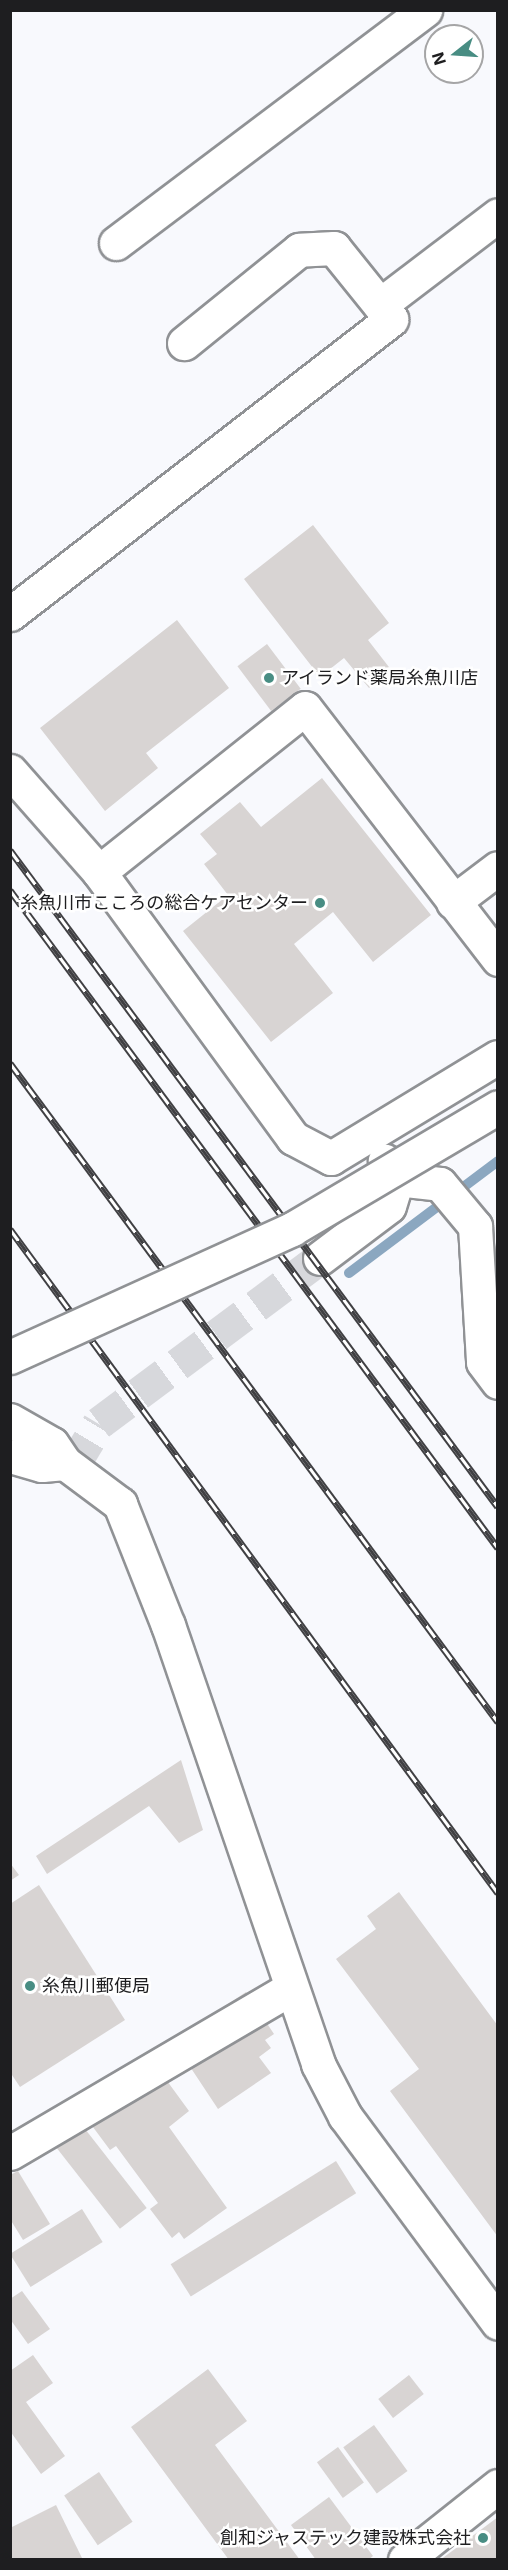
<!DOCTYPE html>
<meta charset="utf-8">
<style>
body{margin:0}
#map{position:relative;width:508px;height:2570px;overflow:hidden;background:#f8f9fd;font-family:Inter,"Noto Sans JP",sans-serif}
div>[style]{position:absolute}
.stream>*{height:10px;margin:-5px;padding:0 5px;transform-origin:5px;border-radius:5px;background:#8ba7c0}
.building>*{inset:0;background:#d8d4d3;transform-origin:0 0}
.minor-tunnel>*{height:33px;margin-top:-16.5px;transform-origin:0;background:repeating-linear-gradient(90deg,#d7d8dc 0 33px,transparent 0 49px)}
.roads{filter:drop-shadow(2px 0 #909295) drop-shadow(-2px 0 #909295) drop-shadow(0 2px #909295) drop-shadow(0 -2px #909295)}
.minor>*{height:33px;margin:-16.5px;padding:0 16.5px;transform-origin:16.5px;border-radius:16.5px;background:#fff}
.rail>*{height:7px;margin-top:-3.5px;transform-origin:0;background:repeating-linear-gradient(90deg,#fff 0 14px,#404043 0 28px);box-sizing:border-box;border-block:2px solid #404043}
.bridges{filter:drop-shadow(2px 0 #909295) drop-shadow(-2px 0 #909295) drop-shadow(0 2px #909295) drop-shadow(0 -2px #909295)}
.minor-bridge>*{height:33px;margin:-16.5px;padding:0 16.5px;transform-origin:16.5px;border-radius:16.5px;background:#fff}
.dots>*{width:16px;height:16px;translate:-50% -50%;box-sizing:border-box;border:3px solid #fff;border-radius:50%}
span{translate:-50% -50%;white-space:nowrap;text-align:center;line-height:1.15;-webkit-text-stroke:5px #fff;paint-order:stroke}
.poi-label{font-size:18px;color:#1e1e20}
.left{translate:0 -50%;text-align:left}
.right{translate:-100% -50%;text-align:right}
.frame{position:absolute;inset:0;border:12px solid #1e1e20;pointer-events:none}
.north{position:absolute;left:424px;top:24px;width:60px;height:60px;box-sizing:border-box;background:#fff;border:2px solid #a5a5a6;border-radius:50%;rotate:253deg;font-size:16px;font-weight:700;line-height:24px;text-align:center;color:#1e1e20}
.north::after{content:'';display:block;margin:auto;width:21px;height:27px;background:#488d83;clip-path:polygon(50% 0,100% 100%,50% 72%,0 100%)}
</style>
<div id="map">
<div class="stream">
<div style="left:349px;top:1273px;width:186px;rotate:-36.9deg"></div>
</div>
<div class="building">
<div style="clip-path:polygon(313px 525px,389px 623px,368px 640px,392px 671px,369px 688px,344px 658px,320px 677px,244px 579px)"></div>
<div style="clip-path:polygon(177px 620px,229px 688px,146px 753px,158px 768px,105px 811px,40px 728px)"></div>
<div style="left:267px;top:644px;width:56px;height:37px;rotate:53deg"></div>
<div style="clip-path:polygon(322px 778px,431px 915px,373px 962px,333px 912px,294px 944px,333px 993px,271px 1042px,183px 931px,228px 895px,204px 864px,217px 854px,200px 834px,240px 802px,261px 827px)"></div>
<div style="clip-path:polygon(181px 1760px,203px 1830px,179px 1843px,149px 1806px,47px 1874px,36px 1856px)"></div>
<div style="clip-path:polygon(10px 1863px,19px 1875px,10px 1881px)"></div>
<div style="clip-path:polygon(39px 1885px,125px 2020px,20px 2087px,10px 2072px,10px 1904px)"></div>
<div style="clip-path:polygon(399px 1892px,498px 2026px,498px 2237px,390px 2091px,419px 2069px,336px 1959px,376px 1929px,367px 1916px)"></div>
<div style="clip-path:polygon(246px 1992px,274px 2034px,265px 2040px,271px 2048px,259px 2057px,271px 2073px,218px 2109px,173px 2041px)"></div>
<div style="clip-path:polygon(154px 2063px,189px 2111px,169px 2127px,227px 2208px,184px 2239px,179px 2232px,172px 2238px,150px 2209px,158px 2203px,116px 2146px,110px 2150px,84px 2115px)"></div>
<div style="left:71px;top:2111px;width:123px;height:34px;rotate:52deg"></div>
<div style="left:336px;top:2161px;width:38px;height:195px;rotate:58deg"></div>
<div style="clip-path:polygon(18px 2171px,50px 2224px,23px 2240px,10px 2219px,10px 2175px)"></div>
<div style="left:82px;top:2209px;width:39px;height:85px;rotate:58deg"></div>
<div style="clip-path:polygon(22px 2291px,50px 2329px,28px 2344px,10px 2319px,10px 2299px)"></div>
<div style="clip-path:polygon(33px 2355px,53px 2383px,26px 2402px,65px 2456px,41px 2474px,10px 2431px,10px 2371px)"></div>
<div style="clip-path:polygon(208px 2369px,247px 2421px,215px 2445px,300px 2560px,229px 2560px,131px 2427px)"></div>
<div style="left:409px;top:2375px;width:24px;height:39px;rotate:52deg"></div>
<div style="left:374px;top:2425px;width:57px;height:38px;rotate:54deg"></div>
<div style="left:338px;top:2447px;width:44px;height:26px;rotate:54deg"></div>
<div style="left:99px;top:2472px;width:60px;height:42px;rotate:56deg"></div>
<div style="clip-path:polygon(329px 2497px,373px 2556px,368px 2560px,316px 2560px,291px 2525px)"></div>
<div style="clip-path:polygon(56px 2505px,83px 2560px,10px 2560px,10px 2528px)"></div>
<div style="clip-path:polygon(498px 2517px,498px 2560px,440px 2560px)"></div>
</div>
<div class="minor-tunnel">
<div style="left:72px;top:1468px;width:52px;rotate:-59deg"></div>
<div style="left:99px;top:1423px;width:276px;rotate:-36.7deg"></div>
</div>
<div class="roads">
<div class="minor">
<div style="left:116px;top:243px;width:387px;rotate:-37deg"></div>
<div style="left:380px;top:305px;width:148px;rotate:-37.3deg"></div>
<div style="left:10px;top:614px;width:482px;rotate:-37.7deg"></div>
<div style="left:391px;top:319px;width:91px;rotate:-128.8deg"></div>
<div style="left:334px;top:248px;width:35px;rotate:177deg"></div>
<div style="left:299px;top:250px;width:148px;rotate:141deg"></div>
<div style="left:10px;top:771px;width:135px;rotate:48.6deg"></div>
<div style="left:99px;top:872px;width:329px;rotate:53.9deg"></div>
<div style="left:293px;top:1138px;width:43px;rotate:27.8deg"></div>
<div style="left:331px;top:1158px;width:195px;rotate:-31.2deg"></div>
<div style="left:99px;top:872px;width:263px;rotate:-38.5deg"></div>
<div style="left:305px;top:708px;width:317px;rotate:52.4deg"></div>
<div style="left:453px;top:902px;width:56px;rotate:-37.1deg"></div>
<div style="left:397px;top:1179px;width:43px;rotate:6.6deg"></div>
<div style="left:440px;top:1184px;width:55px;rotate:50.2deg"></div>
<div style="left:475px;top:1226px;width:136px;rotate:86.6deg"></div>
<div style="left:483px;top:1362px;width:25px;rotate:53deg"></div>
<div style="left:320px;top:1258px;width:86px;rotate:-37deg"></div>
<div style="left:389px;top:1206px;width:28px;rotate:-73deg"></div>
<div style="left:397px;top:1179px;width:22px;rotate:-124deg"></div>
<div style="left:10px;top:1420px;width:48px;rotate:29.7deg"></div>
<div style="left:52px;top:1444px;width:23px;rotate:56deg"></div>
<div style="left:65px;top:1463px;width:69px;rotate:36.7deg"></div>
<div style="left:120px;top:1504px;width:130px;rotate:68.4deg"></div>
<div style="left:168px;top:1625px;width:464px;rotate:71.1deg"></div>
<div style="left:318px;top:2064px;width:59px;rotate:62.6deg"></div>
<div style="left:345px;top:2116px;width:257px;rotate:53.5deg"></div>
<div style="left:10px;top:1456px;width:33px;rotate:16deg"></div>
<div style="left:42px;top:1465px;width:23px;rotate:-5deg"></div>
<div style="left:10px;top:2153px;width:324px;rotate:-30.4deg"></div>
<div style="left:405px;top:2560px;width:119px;rotate:-38.5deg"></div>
</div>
</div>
<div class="rail">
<div style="left:10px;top:850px;width:818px;rotate:53.4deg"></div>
<div style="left:10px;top:890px;width:819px;rotate:53.44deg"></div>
<div style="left:10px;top:1063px;width:820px;rotate:53.48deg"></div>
<div style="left:10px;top:1229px;width:824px;rotate:53.69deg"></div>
</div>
<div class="bridges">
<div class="minor-bridge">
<div style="left:10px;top:1357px;width:310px;rotate:-24.4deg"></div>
<div style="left:292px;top:1229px;width:239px;rotate:-30.6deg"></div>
</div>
</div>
<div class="dots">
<div style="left:269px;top:678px;background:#488d83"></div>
<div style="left:320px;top:903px;background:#488d83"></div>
<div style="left:30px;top:1986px;background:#488d83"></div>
<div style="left:483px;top:2538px;background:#488d83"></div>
</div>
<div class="poi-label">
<span class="left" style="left:281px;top:678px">アイランド薬局糸魚川店</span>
<span class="right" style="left:308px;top:903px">糸魚川市こころの総合ケアセンター</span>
<span class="left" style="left:42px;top:1986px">糸魚川郵便局</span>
<span class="right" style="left:471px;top:2538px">創和ジャステック建設株式会社</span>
</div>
<div class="frame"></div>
<div class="north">N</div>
</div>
